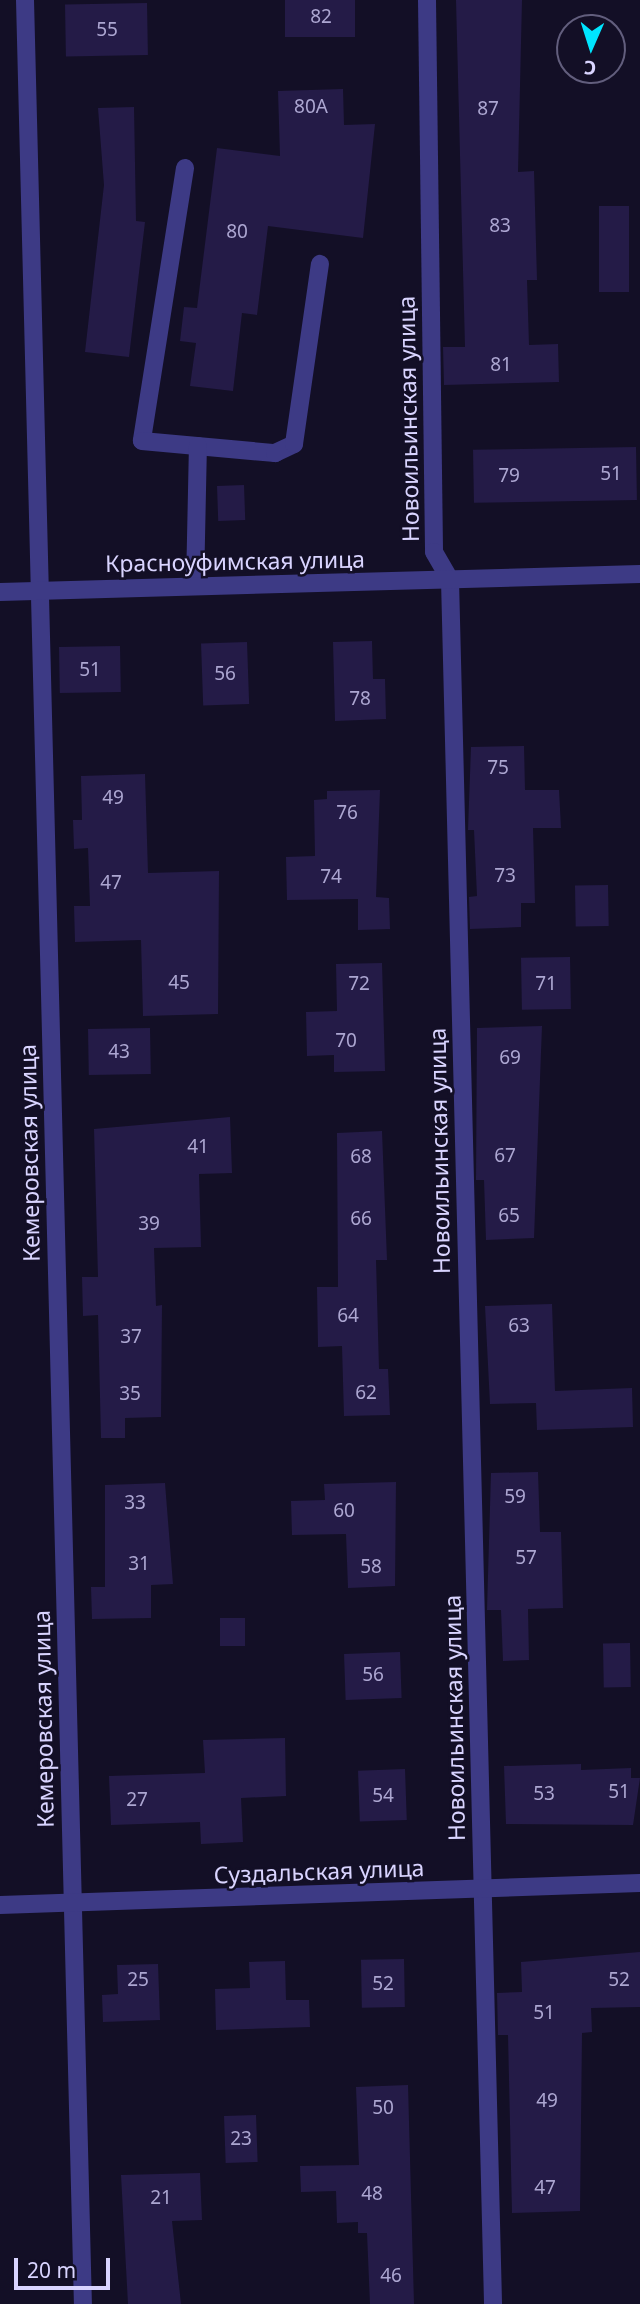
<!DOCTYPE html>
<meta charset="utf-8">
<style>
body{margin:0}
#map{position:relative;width:640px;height:2304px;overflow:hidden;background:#130f26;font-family:"Noto Sans",sans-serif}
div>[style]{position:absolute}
.building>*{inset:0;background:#241b47;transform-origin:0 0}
.minor>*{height:18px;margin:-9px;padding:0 9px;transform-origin:9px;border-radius:9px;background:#3d3a85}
span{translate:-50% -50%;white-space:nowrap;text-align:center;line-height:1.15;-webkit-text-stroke:5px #130f26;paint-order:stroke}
.number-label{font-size:19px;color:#aca6d1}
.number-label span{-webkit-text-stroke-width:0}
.street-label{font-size:23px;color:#d9d4ff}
.north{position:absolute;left:556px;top:14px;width:70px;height:70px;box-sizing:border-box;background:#130f26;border:2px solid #625e7d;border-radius:50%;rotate:183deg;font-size:19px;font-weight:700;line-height:28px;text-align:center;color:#d9d4ff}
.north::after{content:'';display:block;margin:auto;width:24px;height:32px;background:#00e5ff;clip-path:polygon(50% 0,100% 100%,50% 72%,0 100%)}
.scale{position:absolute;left:14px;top:2258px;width:96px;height:32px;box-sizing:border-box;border:4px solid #d9d4ff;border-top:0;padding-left:9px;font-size:21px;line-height:24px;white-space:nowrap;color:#d9d4ff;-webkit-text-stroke:5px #130f26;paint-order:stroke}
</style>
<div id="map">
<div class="building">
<div style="left:285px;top:0;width:70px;height:37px"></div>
<div style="clip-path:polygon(456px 0,522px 0,518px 172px,534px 171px,537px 280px,527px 280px,529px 345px,558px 344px,559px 382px,444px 385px,443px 347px,465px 347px)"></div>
<div style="left:147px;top:3px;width:52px;height:82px;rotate:89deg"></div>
<div style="clip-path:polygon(343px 89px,344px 125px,375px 124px,363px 238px,268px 226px,257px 315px,242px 313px,233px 391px,190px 386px,196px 343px,180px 341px,184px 307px,197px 308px,217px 148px,280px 156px,278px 91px)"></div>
<div style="clip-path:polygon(134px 107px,136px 221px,145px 222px,129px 357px,85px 352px,104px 185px,98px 108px)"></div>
<div style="left:599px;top:206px;width:30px;height:86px"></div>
<div style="left:636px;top:447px;width:53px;height:163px;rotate:89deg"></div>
<div style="left:244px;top:485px;width:35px;height:27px;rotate:88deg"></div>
<div style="clip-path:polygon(372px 641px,373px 679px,385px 679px,386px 719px,335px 721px,333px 642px)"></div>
<div style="left:247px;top:642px;width:62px;height:46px;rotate:88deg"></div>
<div style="left:120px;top:646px;width:46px;height:61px;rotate:89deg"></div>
<div style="clip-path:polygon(524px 746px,525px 790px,559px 790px,561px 828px,533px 828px,535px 903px,521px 903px,521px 927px,470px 929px,469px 897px,477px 896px,474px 830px,468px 830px,471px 747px)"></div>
<div style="clip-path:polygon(145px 774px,148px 873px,219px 871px,218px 1014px,143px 1016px,141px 940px,75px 942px,74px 906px,90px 906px,88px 848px,74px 849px,73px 820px,82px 820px,81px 776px)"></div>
<div style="clip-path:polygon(380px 790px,376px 897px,389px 898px,390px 929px,358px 930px,358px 899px,287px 900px,286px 857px,315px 856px,314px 800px,327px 799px,327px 791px)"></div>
<div style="left:608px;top:885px;width:41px;height:33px;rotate:89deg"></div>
<div style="left:570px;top:957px;width:52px;height:49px;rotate:89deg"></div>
<div style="clip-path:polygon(382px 963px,385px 1071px,334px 1072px,334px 1055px,307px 1056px,306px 1012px,337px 1011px,336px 964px)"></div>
<div style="clip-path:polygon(542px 1026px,534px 1238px,486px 1240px,484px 1180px,476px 1180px,477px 1028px)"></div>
<div style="left:150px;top:1028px;width:46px;height:62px;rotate:89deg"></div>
<div style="clip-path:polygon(230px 1117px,232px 1173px,199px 1174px,201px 1247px,154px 1248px,156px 1306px,162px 1305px,161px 1417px,125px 1418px,125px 1438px,101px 1438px,98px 1315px,83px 1316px,82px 1277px,98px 1277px,94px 1129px)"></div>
<div style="clip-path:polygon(382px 1131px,387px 1260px,376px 1260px,379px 1369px,388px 1369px,390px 1415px,344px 1416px,342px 1346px,318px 1347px,317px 1287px,338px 1287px,337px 1133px)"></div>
<div style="clip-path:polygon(552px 1304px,555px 1391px,632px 1388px,633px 1427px,537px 1430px,536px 1403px,490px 1404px,485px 1306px)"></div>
<div style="clip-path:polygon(538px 1472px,540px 1532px,561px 1532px,563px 1608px,528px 1609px,529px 1660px,503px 1661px,501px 1610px,487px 1610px,491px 1473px)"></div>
<div style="clip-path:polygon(396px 1482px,395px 1586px,348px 1588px,346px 1534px,292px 1535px,291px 1501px,325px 1500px,324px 1484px)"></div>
<div style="clip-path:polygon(165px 1483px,173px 1584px,151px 1585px,151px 1618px,92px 1619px,91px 1587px,105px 1587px,105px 1485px)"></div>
<div style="left:245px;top:1618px;width:28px;height:25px;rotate:90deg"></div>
<div style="left:630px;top:1643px;width:44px;height:27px;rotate:89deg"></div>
<div style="left:400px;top:1652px;width:46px;height:56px;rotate:88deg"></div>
<div style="clip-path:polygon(285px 1738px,286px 1796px,241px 1798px,243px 1842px,201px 1844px,200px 1822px,111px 1825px,109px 1776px,205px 1773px,203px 1740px)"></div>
<div style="clip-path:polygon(581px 1764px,581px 1770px,631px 1768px,631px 1778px,640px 1778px,633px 1825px,506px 1824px,504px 1766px)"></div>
<div style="left:405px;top:1769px;width:51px;height:47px;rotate:88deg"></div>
<div style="clip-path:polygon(640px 1952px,640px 2007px,591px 2008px,592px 2032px,582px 2033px,580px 2211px,512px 2213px,508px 2035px,498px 2035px,497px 1993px,522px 1992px,521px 1962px)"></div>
<div style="left:404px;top:1959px;width:48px;height:43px;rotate:89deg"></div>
<div style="clip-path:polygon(285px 1961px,286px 2000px,309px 2000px,310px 2027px,216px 2030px,215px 1989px,250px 1988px,249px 1962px)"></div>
<div style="clip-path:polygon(158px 1964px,160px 2020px,103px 2022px,102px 1995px,118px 1994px,117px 1965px)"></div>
<div style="clip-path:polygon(408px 2085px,414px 2304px,370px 2304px,367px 2233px,358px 2233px,358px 2222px,337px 2223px,336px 2191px,301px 2192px,300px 2166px,359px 2165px,356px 2087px)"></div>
<div style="left:256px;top:2115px;width:47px;height:32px;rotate:88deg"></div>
<div style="clip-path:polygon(200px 2173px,202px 2220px,172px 2221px,181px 2304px,128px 2304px,121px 2175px)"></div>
</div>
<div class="minor">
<div style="left:25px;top:0;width:2305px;rotate:88.56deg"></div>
<div style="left:427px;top:0;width:552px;rotate:89.27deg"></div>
<div style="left:434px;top:552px;width:32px;rotate:60deg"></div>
<div style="left:450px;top:580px;width:1725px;rotate:88.57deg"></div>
<div style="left:185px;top:168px;width:276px;rotate:99deg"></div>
<div style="left:142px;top:441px;width:134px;rotate:5.2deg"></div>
<div style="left:275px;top:453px;width:21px;rotate:-25deg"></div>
<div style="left:294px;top:444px;width:182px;rotate:-81.8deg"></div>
<div style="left:195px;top:586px;width:140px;rotate:-88.8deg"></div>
<div style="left:0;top:592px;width:640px;rotate:-1.61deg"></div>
<div style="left:0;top:1905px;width:640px;rotate:-1.97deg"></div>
</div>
<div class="number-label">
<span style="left:321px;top:17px">82</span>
<span style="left:107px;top:30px">55</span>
<span style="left:311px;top:107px">80А</span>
<span style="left:488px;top:109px">87</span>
<span style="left:500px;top:226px">83</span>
<span style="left:237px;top:232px">80</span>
<span style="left:501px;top:365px">81</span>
<span style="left:611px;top:474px">51</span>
<span style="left:509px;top:476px">79</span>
<span style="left:90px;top:670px">51</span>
<span style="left:225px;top:674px">56</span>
<span style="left:360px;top:699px">78</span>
<span style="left:498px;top:768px">75</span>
<span style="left:113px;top:798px">49</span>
<span style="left:347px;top:813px">76</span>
<span style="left:505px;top:876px">73</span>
<span style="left:331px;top:877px">74</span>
<span style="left:111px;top:883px">47</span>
<span style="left:179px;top:983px">45</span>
<span style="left:359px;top:984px">72</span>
<span style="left:546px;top:984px">71</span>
<span style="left:346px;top:1041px">70</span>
<span style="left:119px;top:1052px">43</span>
<span style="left:510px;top:1058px">69</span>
<span style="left:198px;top:1147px">41</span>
<span style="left:505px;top:1156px">67</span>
<span style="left:361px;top:1157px">68</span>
<span style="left:509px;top:1216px">65</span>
<span style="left:361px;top:1219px">66</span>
<span style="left:149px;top:1224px">39</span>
<span style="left:348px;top:1316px">64</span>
<span style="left:519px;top:1326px">63</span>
<span style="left:131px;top:1337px">37</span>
<span style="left:366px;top:1393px">62</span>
<span style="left:130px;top:1394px">35</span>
<span style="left:515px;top:1497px">59</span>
<span style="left:135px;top:1503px">33</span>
<span style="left:344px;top:1511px">60</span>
<span style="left:526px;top:1558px">57</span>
<span style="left:139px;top:1564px">31</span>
<span style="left:371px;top:1567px">58</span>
<span style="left:373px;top:1675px">56</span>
<span style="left:619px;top:1792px">51</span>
<span style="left:544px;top:1794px">53</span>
<span style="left:383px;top:1796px">54</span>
<span style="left:137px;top:1800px">27</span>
<span style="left:138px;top:1980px">25</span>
<span style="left:619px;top:1980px">52</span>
<span style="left:383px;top:1984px">52</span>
<span style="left:544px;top:2013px">51</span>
<span style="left:547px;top:2101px">49</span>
<span style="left:383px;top:2108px">50</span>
<span style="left:241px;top:2139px">23</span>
<span style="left:545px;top:2188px">47</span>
<span style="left:372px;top:2194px">48</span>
<span style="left:161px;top:2198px">21</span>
<span style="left:391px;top:2276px">46</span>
</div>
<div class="street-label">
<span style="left:408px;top:419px;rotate:-91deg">Новоильинская улица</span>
<span style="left:235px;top:561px;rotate:-1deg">Красноуфимская улица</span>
<span style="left:439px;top:1151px;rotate:-91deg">Новоильинская улица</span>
<span style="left:29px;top:1153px;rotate:-91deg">Кемеровская улица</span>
<span style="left:454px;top:1718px;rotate:-91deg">Новоильинская улица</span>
<span style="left:43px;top:1719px;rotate:-91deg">Кемеровская улица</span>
<span style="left:319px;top:1871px;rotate:-2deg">Суздальская улица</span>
</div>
<div class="north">С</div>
<div class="scale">20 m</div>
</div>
